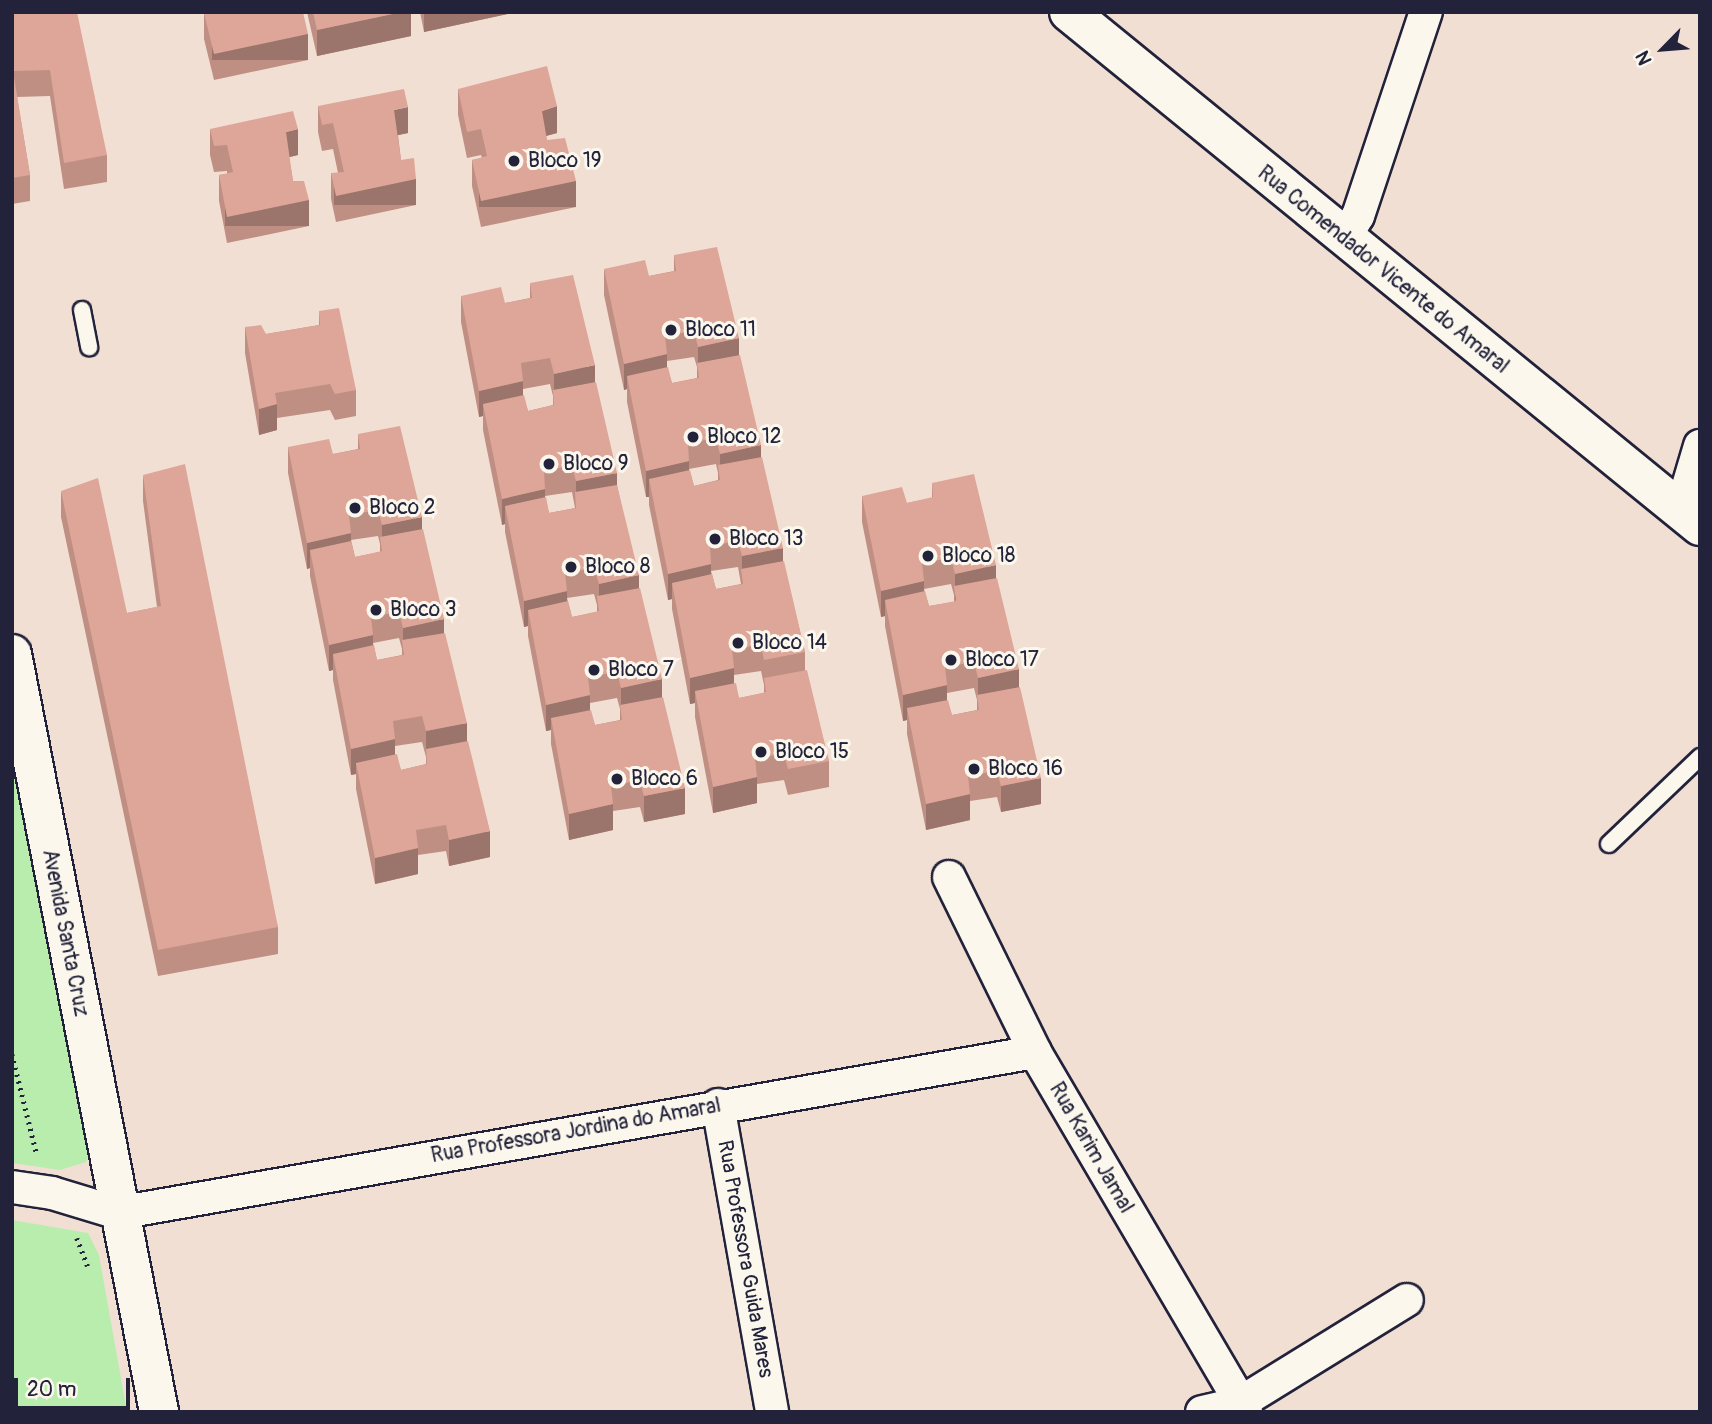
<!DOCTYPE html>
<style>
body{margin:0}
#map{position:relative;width:1712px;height:1424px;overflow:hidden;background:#f2dfd3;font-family:Pangolin,sans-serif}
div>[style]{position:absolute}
.green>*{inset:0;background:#b9edad}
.path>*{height:4.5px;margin-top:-2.25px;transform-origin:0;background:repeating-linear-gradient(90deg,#22223b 0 2px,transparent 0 7px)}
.roads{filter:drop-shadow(2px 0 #22223b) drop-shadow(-2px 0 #22223b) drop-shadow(0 2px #22223b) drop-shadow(0 -2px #22223b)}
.lane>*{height:16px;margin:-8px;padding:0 8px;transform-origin:8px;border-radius:8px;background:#fbf7ec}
.street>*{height:32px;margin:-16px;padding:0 16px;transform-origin:16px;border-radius:16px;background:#fbf7ec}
.secondary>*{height:38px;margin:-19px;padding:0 19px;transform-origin:19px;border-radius:19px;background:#fbf7ec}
.wall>*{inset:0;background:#bf8f84}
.shaded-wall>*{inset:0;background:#9b746b;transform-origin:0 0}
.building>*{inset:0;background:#dea699}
.dots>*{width:19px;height:19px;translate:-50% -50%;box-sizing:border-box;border:4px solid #fbf7ec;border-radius:50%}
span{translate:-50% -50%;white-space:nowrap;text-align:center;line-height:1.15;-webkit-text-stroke:6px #fbf7ec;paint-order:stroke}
.poi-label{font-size:21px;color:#22223b}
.left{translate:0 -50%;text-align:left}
.street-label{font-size:21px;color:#22223b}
.frame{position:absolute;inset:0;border:14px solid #22223b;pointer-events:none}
.north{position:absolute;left:1628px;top:14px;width:70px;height:70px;-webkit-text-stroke:5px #fbf7ec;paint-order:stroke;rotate:245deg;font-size:19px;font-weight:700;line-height:28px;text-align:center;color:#22223b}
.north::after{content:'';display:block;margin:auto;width:24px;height:32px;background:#22223b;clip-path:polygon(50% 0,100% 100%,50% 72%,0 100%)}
.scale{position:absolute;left:14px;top:1378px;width:116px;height:32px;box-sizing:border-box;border:4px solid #22223b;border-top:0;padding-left:9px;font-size:21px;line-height:24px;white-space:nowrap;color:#22223b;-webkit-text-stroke:5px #fbf7ec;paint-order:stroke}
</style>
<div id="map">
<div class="green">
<div style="clip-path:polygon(12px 740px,91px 1149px,86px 1162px,60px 1170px,12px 1163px)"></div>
<div style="clip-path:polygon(12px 1220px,88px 1233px,99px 1255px,127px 1412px,12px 1412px)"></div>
</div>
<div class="path">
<div style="left:12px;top:1054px;width:104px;rotate:76.1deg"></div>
<div style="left:77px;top:1238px;width:30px;rotate:69deg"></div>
</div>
<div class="roads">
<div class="lane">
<div style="left:82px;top:310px;width:38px;rotate:79deg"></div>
<div style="left:1609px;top:844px;width:126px;rotate:-43.7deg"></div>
</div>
<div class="street">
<div style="left:1344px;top:239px;width:27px;rotate:-59deg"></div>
<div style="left:1358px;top:216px;width:215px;rotate:-71.6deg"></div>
<div style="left:1681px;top:510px;width:67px;rotate:-73.5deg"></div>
<div style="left:949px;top:877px;width:195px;rotate:63.8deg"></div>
<div style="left:1035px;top:1052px;width:417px;rotate:59.6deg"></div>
<div style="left:718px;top:1105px;width:312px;rotate:80deg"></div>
<div style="left:12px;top:1187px;width:40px;rotate:8.5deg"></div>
<div style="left:52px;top:1193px;width:69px;rotate:16.9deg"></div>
<div style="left:118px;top:1213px;width:931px;rotate:-9.96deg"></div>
<div style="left:1202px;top:1412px;width:39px;rotate:-13deg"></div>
<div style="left:1240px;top:1403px;width:196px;rotate:-31.7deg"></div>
</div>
<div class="secondary">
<div style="left:1069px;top:12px;width:814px;rotate:39.17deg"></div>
<div style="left:12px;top:654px;width:772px;rotate:79.02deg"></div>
</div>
</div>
<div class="wall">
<div style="clip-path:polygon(12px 12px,107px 155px,107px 182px,64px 189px,50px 96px,17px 97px,30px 175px,30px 201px,12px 204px)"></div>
<div style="clip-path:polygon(307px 12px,411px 12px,411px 36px,317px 56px)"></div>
<div style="clip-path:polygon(420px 12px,517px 12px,424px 32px)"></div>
<div style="clip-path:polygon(204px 13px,308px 60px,214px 80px,204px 39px)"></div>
<div style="clip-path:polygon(458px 89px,557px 133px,546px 136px,547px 140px,576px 207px,481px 227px,472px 186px,472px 160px,482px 158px,481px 155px,467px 158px,458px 115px)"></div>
<div style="clip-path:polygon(318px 106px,408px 133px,398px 135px,401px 160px,416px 205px,336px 222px,331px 199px,331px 173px,338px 173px,333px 149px,322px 151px,318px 132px)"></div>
<div style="clip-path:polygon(210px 129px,298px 155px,289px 157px,293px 181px,309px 226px,227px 243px,219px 201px,219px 175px,227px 174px,227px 171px,214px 172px,210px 155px)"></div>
<div style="clip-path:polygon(evenodd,674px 255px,739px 355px,783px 561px,805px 652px,805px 670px,829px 761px,829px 787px,788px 795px,784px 780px,757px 784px,757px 803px,713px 813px,695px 717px,695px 703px,690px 704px,672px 609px,672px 599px,668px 600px,649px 505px,649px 497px,646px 497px,627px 402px,627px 389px,624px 390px,604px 295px,604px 269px,649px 276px,674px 271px,674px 255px,694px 357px,697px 367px,697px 378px,672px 383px,667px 368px,667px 361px,694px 357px,674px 255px,716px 464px,718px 473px,718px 480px,694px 486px,689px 469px,716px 464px,674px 255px,738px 567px,741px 584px,716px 589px,711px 571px,738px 567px,674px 255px,761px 671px,764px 685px,764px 693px,739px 698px,734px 683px,734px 675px,761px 671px)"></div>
<div style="clip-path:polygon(evenodd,530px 283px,595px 382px,639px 588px,685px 814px,644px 822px,640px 807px,613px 811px,613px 830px,569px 840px,551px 744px,551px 730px,546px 731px,528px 636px,528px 626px,524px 627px,505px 532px,505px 524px,502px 525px,483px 430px,483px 416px,479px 417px,461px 322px,461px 296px,505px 303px,530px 298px,530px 283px,550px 384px,553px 396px,553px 405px,528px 411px,523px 395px,523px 389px,550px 384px,530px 283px,572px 492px,575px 508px,549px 513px,545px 496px,572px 492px,530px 283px,594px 594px,597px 605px,597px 612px,572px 617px,567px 598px,594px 594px,530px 283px,617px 698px,620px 709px,620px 720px,595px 725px,590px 710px,590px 703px,617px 698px)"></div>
<div style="clip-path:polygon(319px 311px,356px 390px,356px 416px,335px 420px,330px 410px,277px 418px,277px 430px,259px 435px,245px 353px,245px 327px,266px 334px,319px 325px)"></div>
<div style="clip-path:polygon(evenodd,358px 434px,422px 529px,490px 857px,449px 866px,446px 851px,418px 855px,418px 874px,375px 884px,356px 789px,356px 774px,351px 775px,333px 680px,333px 670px,329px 671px,310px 576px,310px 568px,307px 569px,288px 473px,288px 447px,333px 454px,358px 449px,358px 434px,378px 536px,380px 544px,380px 552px,355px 557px,351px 540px,378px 536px,358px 434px,399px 638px,402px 649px,402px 655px,377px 660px,373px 643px,399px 638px,358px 434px,422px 742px,426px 757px,426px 764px,401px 770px,395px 754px,395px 746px,422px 742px)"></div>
<div style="clip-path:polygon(143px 475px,278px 927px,278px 954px,158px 976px,61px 517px,61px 491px,127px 613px,157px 607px,143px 501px)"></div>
<div style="clip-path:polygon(evenodd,932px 483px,996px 578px,1041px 804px,1001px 812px,997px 797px,970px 801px,970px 820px,926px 830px,907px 734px,907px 720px,903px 721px,885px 626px,885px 616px,881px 617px,862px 522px,862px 496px,907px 503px,932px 498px,932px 483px,951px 584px,954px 595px,954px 602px,929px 606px,924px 589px,951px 584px,932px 483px,974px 688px,977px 700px,977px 710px,952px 715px,947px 700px,947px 693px,974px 688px)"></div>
</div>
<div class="shaded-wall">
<div style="clip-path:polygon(402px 12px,411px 12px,411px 36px,317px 56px,317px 30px)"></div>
<div style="clip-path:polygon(424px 12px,517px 12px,424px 32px)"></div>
<div style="left:308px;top:34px;width:26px;height:96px;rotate:90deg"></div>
<div style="clip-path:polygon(557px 106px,557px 133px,542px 137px,542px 111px)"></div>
<div style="clip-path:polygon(408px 107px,408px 133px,394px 136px,394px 110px)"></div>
<div style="clip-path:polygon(298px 129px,298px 155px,286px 158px,286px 132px)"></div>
<div style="left:416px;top:179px;width:26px;height:82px;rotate:90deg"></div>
<div style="left:576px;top:181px;width:26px;height:97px;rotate:90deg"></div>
<div style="left:309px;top:200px;width:26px;height:84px;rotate:90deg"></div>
<div style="clip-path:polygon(739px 338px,739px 364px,698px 373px,698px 347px)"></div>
<div style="clip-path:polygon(667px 354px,667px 380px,627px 376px,627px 389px,624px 390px,624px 364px)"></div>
<div style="clip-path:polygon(595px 365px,595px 391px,554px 400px,554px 374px)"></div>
<div style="clip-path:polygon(523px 381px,523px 407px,483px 404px,483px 416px,479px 417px,479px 391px)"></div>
<div style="clip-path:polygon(277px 404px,277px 430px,259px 435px,259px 409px)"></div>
<div style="clip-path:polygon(761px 445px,761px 471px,720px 480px,720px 454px)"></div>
<div style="clip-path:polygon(689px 461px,689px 487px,649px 479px,649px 497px,646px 497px,646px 471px)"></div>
<div style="clip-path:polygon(617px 473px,617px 499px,576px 507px,576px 481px)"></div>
<div style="clip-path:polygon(545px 489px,545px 515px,505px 506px,505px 524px,502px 525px,502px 499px)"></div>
<div style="clip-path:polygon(422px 517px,422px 543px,382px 551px,382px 525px)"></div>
<div style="clip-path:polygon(351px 533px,351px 559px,310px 550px,310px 568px,307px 569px,307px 543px)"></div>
<div style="clip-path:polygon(783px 548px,783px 574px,742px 574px,742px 556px)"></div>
<div style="clip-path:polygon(711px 564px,711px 590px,672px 583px,672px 599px,668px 600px,668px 574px)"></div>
<div style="clip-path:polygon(996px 565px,996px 591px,955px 600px,955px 574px)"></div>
<div style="clip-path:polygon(639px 575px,639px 601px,599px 610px,599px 584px)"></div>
<div style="clip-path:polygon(924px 581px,924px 607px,885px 600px,885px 616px,881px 617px,881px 591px)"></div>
<div style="clip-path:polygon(567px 591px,567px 617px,528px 610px,528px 626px,524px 627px,524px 601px)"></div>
<div style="clip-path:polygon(444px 619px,444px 645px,403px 648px,403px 628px)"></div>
<div style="clip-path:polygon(373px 635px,373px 662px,333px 654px,333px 670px,329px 671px,329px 645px)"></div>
<div style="clip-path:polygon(734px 668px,734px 694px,695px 691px,695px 703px,690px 704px,690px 678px)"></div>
<div style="clip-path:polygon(1019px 669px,1019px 695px,978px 704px,978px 678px)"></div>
<div style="clip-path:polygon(662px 679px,662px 705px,621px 714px,621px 688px)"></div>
<div style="clip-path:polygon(947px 685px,947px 711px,907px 708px,907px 720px,903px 721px,903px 695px)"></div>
<div style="clip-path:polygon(590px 695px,590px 721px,551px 718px,551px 730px,546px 731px,546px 705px)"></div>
<div style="clip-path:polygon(467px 723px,467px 749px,426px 751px,426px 731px)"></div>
<div style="clip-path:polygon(395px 739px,395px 765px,356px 763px,356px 774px,351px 775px,351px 749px)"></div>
<div style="clip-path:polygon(757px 777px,757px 803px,713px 813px,713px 787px)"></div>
<div style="clip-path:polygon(1041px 778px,1041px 804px,1001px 812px,1001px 786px)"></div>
<div style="clip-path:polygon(685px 788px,685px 814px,644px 822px,644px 796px)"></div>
<div style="clip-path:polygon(970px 794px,970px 820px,926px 830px,926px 804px)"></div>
<div style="clip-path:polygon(613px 804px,613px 830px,569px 840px,569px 814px)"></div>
<div style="clip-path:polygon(490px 831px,490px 857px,449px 866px,449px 840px)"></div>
<div style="clip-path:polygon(418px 848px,418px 874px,375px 884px,375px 858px)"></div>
</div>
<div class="building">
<div style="clip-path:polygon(12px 12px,77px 12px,107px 155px,64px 163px,50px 70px,13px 71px,30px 175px,12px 178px)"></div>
<div style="clip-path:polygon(208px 12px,303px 12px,308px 34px,214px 54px,204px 13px)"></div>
<div style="clip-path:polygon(313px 12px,402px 12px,317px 30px)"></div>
<div style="clip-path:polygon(547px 66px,557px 106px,542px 111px,547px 140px,565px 138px,576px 181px,481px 201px,472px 160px,487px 156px,481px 129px,467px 132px,458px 89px)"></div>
<div style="clip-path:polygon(404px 89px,408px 107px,394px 110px,401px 160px,414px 158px,416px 179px,336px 196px,331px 173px,344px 172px,333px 123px,322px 125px,318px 106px)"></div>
<div style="clip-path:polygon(293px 111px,298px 129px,286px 132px,293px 181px,304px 181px,309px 200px,227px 217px,219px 175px,233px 172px,227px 145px,214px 146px,210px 129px)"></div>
<div style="clip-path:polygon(717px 247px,739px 338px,698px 347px,694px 331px,665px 336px,667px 354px,624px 364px,604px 269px,645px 260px,649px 276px,676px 271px,674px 255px)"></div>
<div style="clip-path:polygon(573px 275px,595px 365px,554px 374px,550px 358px,521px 363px,523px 381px,479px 391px,461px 296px,501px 287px,505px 303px,532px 298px,530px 283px)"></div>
<div style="clip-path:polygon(339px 308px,356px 390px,335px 394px,330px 384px,275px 393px,277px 404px,259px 409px,245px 327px,261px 325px,266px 334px,320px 325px,319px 311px)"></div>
<div style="clip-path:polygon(740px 355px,761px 445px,720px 454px,716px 438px,688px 443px,689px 461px,646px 471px,627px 376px,668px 367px,672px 383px,699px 378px,697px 363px)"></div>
<div style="clip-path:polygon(596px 382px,617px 473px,576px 481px,572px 466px,544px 470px,545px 489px,502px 499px,483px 404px,524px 395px,528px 411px,554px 405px,553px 390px)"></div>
<div style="clip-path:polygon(400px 426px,422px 517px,382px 525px,378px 510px,349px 515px,351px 533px,307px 543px,288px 447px,329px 439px,333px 454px,360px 449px,358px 434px)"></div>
<div style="clip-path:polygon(762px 457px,783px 548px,742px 556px,738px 541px,710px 546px,711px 564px,668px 574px,649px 479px,690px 470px,694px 486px,720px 480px,718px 465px)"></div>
<div style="clip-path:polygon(185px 464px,278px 927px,158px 950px,61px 491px,98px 478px,127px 613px,161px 606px,143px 475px)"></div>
<div style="clip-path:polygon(974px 474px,996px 565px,955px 574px,951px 558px,922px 563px,924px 581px,881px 591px,862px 496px,902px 487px,907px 503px,933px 497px,932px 483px)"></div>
<div style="clip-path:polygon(617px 485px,639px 575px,599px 584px,594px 568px,565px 573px,567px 591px,524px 601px,505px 506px,546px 497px,549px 513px,576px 508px,575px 492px)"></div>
<div style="clip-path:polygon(423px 529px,444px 619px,403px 628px,399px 612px,371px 617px,373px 635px,329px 645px,310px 550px,351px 541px,355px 557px,382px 551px,380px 537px)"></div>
<div style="clip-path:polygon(784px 561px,805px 652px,764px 660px,761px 645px,732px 649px,734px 668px,690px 678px,672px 583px,712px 574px,716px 589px,743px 584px,741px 569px)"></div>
<div style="clip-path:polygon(997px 578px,1019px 669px,978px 678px,974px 662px,945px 667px,947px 685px,903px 695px,885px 600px,925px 591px,929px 606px,956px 601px,954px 586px)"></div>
<div style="clip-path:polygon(640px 588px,662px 679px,621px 688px,617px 672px,588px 677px,590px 695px,546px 705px,528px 610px,568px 601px,572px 617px,599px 611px,597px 596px)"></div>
<div style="clip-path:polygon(445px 633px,467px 723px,426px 731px,422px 716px,393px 721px,395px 739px,351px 749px,333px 654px,374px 645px,377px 660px,404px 655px,402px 640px)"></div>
<div style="clip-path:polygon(807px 670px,829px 761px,788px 769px,784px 754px,755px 758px,757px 777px,713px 787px,695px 691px,736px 683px,739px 698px,766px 692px,764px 678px)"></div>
<div style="clip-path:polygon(1020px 687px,1041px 778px,1001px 786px,997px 771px,968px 776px,970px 794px,926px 804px,907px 708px,948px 700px,952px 715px,979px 710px,977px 695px)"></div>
<div style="clip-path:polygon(663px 697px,685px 788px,644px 796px,640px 781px,611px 785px,613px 804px,569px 814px,551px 718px,591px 710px,595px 725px,622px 720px,620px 705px)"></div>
<div style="clip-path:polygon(468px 741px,490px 831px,449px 840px,446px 825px,416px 830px,418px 848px,375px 858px,356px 763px,397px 754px,401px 770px,427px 764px,426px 749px)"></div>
</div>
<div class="dots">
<div style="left:514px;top:161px;background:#22223b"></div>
<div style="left:671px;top:330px;background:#22223b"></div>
<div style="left:693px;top:437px;background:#22223b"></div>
<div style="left:549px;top:464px;background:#22223b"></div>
<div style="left:355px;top:508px;background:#22223b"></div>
<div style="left:715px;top:539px;background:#22223b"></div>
<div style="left:928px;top:556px;background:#22223b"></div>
<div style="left:571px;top:567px;background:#22223b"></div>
<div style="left:376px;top:610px;background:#22223b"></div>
<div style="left:738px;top:643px;background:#22223b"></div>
<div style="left:951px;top:660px;background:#22223b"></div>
<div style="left:594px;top:670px;background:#22223b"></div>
<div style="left:761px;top:752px;background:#22223b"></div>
<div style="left:974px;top:769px;background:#22223b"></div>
<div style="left:617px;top:779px;background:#22223b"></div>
</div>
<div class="poi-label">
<span class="left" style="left:528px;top:161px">Bloco 19</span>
<span class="left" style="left:685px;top:330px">Bloco 11</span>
<span class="left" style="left:707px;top:437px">Bloco 12</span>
<span class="left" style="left:563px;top:464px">Bloco 9</span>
<span class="left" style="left:369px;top:508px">Bloco 2</span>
<span class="left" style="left:729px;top:539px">Bloco 13</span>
<span class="left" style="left:942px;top:556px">Bloco 18</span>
<span class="left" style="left:585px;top:567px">Bloco 8</span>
<span class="left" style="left:390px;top:610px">Bloco 3</span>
<span class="left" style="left:752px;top:643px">Bloco 14</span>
<span class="left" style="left:965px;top:660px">Bloco 17</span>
<span class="left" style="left:608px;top:670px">Bloco 7</span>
<span class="left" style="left:775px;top:752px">Bloco 15</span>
<span class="left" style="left:988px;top:769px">Bloco 16</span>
<span class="left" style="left:631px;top:779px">Bloco 6</span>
</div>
<div class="street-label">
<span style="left:1383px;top:270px;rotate:39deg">Rua Comendador Vicente do Amaral</span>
<span style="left:65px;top:933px;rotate:79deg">Avenida Santa Cruz</span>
<span style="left:576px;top:1131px;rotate:-10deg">Rua Professora Jordina do Amaral</span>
<span style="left:1091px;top:1148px;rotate:60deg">Rua Karim Jamal</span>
<span style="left:745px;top:1259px;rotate:80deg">Rua Professora Guida Mares</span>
</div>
<div class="frame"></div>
<div class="north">N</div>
<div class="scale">20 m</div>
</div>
